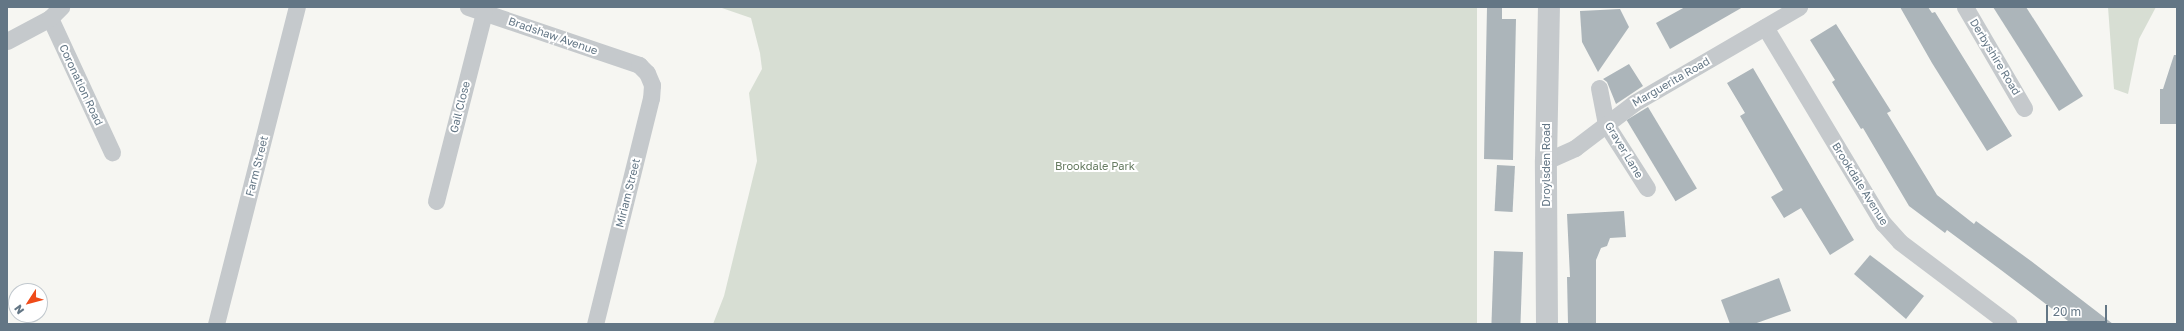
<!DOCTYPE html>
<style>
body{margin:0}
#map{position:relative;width:2184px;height:331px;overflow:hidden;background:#f6f6f2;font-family:"Golos Text",sans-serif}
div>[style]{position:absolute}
.green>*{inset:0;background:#d7ded3}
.building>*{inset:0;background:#acb5ba;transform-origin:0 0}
.minor>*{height:17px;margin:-8.5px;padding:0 8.5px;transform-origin:8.5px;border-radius:8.5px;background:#c5c9cc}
.tertiary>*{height:22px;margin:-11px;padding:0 11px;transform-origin:11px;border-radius:11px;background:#c5c9cc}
span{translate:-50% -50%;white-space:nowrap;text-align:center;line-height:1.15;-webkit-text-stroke:4px #fff;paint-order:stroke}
.street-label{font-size:11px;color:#637685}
.park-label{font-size:11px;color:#677c62}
.frame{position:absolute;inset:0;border:8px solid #637685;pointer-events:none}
.north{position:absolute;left:8px;top:283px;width:40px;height:40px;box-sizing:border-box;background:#fff;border:1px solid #c1c8ce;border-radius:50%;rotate:234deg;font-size:11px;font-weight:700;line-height:16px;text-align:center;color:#637685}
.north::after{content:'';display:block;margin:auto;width:14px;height:18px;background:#ef4b19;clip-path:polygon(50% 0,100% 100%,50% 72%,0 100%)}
.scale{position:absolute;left:2046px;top:305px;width:61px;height:18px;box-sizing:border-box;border:2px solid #637685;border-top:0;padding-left:5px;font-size:12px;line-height:14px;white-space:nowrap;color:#637685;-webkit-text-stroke:3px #fff;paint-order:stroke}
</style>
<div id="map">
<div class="green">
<div style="clip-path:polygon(719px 7px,1477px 7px,1477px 324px,713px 324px,724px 296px,757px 161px,749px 93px,762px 69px,760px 53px,751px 18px)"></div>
<div style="clip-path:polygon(2108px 7px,2156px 7px,2139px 39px,2128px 94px,2114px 89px)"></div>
</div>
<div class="building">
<div style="clip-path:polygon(1487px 7px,1502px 7px,1502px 19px,1516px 19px,1513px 160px,1484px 159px)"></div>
<div style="clip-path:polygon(1685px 7px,1743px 7px,1670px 49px,1656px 23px)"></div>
<div style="clip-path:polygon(1900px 7px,1928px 7px,1932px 13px,1935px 12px,2012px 136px,1987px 151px,1932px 63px)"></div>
<div style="clip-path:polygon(1993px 7px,2026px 7px,2083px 96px,2059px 111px)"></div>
<div style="clip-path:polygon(1620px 9px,1629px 27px,1598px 72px,1582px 42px,1580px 11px)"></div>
<div style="clip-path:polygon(1836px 24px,1891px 111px,1887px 113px,1937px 195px,1974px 224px,1976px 221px,2031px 261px,2113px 324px,2072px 324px,2001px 270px,1947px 230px,1945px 233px,1909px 206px,1863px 128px,1861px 129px,1832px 82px,1835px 80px,1810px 40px)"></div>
<div style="clip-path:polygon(2174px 55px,2177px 55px,2177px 124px,2160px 124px,2160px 89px,2163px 89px)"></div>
<div style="clip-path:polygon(1629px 64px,1643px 86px,1616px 104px,1607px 82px,1603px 79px)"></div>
<div style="clip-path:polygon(1753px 68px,1854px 240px,1830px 255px,1801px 208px,1784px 218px,1771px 197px,1783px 190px,1740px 116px,1745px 113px,1727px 83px)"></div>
<div style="left:1648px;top:107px;width:95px;height:25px;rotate:59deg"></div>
<div style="left:1497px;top:165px;width:18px;height:46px;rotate:3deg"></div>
<div style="clip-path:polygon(1624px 211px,1626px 237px,1610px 238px,1607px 246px,1601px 248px,1596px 260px,1596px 324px,1568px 324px,1567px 277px,1570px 277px,1567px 214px)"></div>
<div style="left:1494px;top:251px;width:29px;height:73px;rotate:2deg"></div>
<div style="clip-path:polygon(1870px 255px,1924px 296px,1906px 319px,1854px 274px)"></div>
<div style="clip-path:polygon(1779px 278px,1791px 311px,1754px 324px,1730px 324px,1721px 300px)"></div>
</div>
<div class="minor">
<div style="left:468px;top:7px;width:181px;rotate:18.7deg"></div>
<div style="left:639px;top:65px;width:11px;rotate:45deg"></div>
<div style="left:647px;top:73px;width:13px;rotate:67deg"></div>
<div style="left:652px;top:85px;width:13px;rotate:94deg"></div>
<div style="left:651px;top:98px;width:233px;rotate:103.9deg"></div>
<div style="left:1965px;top:7px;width:117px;rotate:59.7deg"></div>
<div style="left:50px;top:18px;width:148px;rotate:65.2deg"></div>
<div style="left:1765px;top:27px;width:229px;rotate:59deg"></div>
<div style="left:1883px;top:223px;width:25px;rotate:48deg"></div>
<div style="left:1900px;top:242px;width:136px;rotate:37deg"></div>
<div style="left:7px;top:41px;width:49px;rotate:-28.1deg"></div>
<div style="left:50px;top:18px;width:16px;rotate:-45deg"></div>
<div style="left:1599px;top:88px;width:37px;rotate:79deg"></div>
<div style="left:1606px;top:124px;width:76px;rotate:57.4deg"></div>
<div style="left:1546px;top:161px;width:32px;rotate:-24deg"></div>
<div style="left:1575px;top:148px;width:74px;rotate:-37.3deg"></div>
<div style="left:1634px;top:103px;width:191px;rotate:-30.2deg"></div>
<div style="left:436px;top:201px;width:195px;rotate:-75.7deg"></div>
<div style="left:216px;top:324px;width:327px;rotate:-75.7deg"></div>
</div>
<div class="tertiary">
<div style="left:1547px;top:324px;width:163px;rotate:-90.4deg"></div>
<div style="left:1546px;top:161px;width:154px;rotate:-88.9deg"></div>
</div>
<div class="street-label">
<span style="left:553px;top:36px;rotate:19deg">Bradshaw Avenue</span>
<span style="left:1995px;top:57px;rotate:59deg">Derbyshire Road</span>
<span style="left:1671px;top:82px;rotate:-30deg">Marguerita Road</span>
<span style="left:81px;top:85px;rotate:65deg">Coronation Road</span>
<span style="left:460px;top:107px;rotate:-76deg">Gail Close</span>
<span style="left:1624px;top:150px;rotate:59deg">Graver Lane</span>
<span style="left:1546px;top:165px;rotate:-90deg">Droylsden Road</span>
<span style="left:257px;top:166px;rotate:-76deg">Farm Street</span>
<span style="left:1860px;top:184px;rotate:58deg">Brookdale Avenue</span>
<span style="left:628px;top:193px;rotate:-76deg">Miriam Street</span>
</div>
<div class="park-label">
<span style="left:1095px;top:166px">Brookdale Park</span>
</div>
<div class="frame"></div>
<div class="north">N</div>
<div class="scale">20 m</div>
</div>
